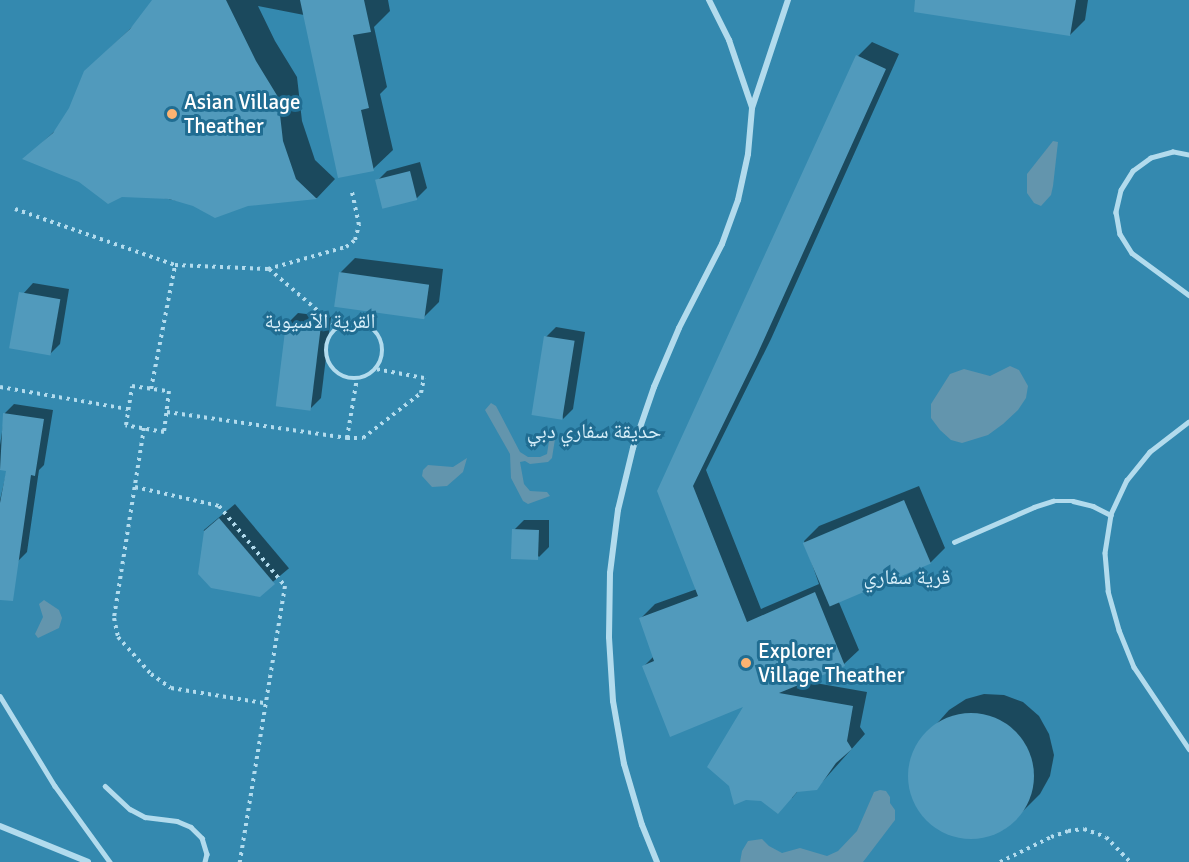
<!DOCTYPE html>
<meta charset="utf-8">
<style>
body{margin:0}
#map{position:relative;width:1189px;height:862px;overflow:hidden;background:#206d92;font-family:Signika,"Noto Naskh Arabic",sans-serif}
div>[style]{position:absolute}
.green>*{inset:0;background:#3489af;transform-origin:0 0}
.water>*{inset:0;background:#6395ad}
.shadow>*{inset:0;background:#0007;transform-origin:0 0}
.building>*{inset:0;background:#519abc;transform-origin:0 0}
.round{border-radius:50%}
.path>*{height:4px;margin-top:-2px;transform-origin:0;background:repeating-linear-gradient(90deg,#b2dbed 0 3px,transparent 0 7.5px)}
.path>.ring{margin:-2px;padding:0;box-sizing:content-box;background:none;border:4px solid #b2dbed;border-radius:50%}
.lane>*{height:4.5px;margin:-2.25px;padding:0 2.25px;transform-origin:2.25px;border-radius:2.25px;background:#b2dbed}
.street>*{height:6px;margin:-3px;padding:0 3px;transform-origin:3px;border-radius:3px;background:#b2dbed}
.dots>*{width:16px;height:16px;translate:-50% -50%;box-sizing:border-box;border:3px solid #206d92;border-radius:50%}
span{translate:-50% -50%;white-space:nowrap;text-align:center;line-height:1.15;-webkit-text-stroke:6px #206d92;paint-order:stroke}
.poi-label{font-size:21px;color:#fff}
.left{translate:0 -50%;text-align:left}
.park-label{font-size:21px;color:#d7effa}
</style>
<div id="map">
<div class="green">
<div style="left:0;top:0;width:1189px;height:862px"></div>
</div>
<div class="water">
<div style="clip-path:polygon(1053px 141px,1058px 142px,1053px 186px,1051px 195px,1041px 206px,1034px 203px,1027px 193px,1027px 174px)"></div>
<div style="clip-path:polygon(1010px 366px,1019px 370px,1028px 386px,1026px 398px,1018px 410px,1003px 424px,988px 435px,962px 443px,951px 440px,940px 430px,931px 418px,931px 404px,950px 374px,964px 369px,990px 376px)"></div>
<div style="clip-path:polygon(491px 403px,496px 406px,520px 452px,528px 457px,540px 457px,547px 454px,549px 441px,553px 437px,555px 439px,552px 458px,548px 462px,530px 464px,525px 461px,520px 462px,524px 484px,530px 491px,547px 492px,550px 496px,528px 504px,523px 501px,511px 478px,510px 454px,485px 410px)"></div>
<div style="clip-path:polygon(467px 458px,463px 472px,447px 486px,432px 487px,422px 476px,423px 470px,428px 465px,453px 467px)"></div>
<div style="clip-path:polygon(44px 600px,59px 610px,62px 618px,59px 628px,38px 638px,35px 634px,43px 617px,39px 604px)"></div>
<div style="clip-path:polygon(880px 790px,886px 791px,890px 797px,890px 803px,895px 810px,895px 820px,863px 862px,740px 862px,742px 851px,748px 841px,762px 839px,769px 846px,782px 853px,800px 848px,827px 856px,838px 851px,857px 831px,874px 792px)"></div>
</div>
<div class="shadow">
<div style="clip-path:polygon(154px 0,388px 0,390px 11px,374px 27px,387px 87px,380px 94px,393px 150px,373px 169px,304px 15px,258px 6px,275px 41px,297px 77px,302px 121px,315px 160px,335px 179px,317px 198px,247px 204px,193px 204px,80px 181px,25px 159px,59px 127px,106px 52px,135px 24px)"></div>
<div style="clip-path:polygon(929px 0,1088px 0,1085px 20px,1070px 35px)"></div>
<div style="clip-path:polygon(872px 42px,899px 54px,771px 339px,706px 470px,761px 609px,819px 584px,804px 541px,819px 526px,919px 486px,945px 548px,930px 563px,838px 600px,859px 650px,844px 664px,804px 681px,867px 692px,860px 727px,865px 734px,816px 789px,798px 791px,792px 798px,762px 800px,730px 785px,747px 704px,644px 666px,654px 656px,641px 618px,655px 604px,697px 589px,659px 491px,858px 56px)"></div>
<div style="clip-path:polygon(420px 162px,427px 188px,417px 198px,384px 207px,377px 181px,387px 171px)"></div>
<div style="clip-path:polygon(355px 258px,443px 269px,439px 302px,424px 317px,340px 273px)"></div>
<div style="clip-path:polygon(33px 283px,69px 289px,60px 344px,50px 354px,23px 294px)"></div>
<div style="clip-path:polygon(298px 313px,331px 317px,321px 398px,311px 408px,288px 323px)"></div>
<div style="clip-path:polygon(556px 327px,585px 332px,573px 409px,563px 419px,546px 337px)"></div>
<div style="clip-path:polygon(14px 404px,53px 410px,44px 465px,39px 470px,27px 552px,17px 562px,0 559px,0 500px,7px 470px,0 469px,0 445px,5px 413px)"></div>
<div style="left:235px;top:504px;width:84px;height:41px;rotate:50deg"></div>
<div style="clip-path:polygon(524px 520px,549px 520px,549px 547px,539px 557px,514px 530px)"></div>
<div style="clip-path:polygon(984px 694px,1004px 695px,1023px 702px,1039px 716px,1049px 734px,1054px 755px,1050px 776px,1040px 794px,1020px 814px,1004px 829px,985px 836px,964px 837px,943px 831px,928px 819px,916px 804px,910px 784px,910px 765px,917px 746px,949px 710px,966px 699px)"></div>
</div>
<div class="building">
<div style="clip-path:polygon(152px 0,226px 0,256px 61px,278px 97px,283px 141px,296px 179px,317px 199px,248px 206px,215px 218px,193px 206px,169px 199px,122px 197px,108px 204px,79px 182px,22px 159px,53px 133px,69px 108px,84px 71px,130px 29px)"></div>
<div style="clip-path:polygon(300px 0,364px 0,371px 32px,353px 35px,369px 108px,361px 110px,374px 171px,338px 178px)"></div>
<div style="clip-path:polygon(915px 0,1076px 0,1070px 36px,914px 12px)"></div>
<div style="clip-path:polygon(856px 55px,886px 69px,757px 355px,693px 486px,747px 622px,815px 592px,845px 666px,779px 693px,853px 706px,847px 741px,852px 749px,836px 763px,817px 790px,797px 792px,778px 814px,761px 801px,746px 800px,734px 805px,729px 786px,707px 767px,743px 707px,670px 737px,642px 666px,654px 661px,639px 618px,698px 596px,657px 491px)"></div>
<div style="left:410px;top:171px;width:30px;height:36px;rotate:76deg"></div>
<div style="left:339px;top:272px;width:91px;height:35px;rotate:8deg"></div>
<div style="left:19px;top:292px;width:42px;height:57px;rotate:10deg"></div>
<div style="left:286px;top:323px;width:35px;height:84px;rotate:7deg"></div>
<div style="left:544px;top:336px;width:31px;height:80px;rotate:9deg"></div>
<div style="clip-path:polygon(3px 413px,44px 419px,35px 476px,31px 475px,13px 601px,0 600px,0 503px,6px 471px,0 470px)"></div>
<div style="left:904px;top:500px;width:69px;height:110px;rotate:67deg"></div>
<div style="clip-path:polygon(219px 518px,275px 584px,260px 597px,211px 588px,198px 574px,204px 531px)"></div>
<div style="left:512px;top:529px;width:27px;height:30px;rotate:2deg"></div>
<div class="round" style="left:908px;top:713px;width:126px;height:126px"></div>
</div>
<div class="path">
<div style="left:15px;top:209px;width:170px;rotate:19.3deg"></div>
<div style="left:175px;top:265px;width:93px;rotate:2.5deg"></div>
<div style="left:268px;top:269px;width:81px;rotate:-15.8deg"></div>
<div style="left:346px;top:247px;width:11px;rotate:-38deg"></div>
<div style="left:355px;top:240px;width:16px;rotate:-75deg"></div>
<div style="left:359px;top:225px;width:34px;rotate:-102deg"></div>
<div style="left:269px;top:269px;width:89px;rotate:40.5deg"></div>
<div class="ring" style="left:326px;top:322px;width:52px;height:52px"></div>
<div style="left:132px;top:386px;width:37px;rotate:8deg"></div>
<div style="left:169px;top:391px;width:41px;rotate:97deg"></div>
<div style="left:164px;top:432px;width:39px;rotate:-170deg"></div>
<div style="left:126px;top:425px;width:39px;rotate:-81deg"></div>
<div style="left:0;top:387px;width:130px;rotate:9.8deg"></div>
<div style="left:151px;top:389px;width:126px;rotate:-79deg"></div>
<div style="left:167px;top:412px;width:182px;rotate:8.2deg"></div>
<div style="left:347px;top:438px;width:16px"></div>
<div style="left:363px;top:438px;width:73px;rotate:-37.8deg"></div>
<div style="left:421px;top:393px;width:15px;rotate:-79deg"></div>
<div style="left:424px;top:378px;width:49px;rotate:-169.4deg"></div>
<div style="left:144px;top:428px;width:192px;rotate:99deg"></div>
<div style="left:114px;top:618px;width:19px;rotate:78deg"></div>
<div style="left:118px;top:637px;width:50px;rotate:48.3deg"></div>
<div style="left:151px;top:674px;width:24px;rotate:35deg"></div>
<div style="left:171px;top:688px;width:94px;rotate:9.2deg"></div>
<div style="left:347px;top:438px;width:61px;rotate:-80.5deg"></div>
<div style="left:135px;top:487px;width:86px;rotate:12.7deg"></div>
<div style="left:219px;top:506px;width:104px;rotate:50.5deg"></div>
<div style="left:285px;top:586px;width:280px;rotate:99.3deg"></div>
<div style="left:1000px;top:862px;width:57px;rotate:-26.1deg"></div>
<div style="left:1051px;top:837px;width:18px;rotate:-19deg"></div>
<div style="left:1068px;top:831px;width:16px;rotate:-7deg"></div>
<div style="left:1084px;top:829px;width:23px;rotate:20deg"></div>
<div style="left:1106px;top:837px;width:35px;rotate:46deg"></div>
</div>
<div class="lane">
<div style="left:1189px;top:155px;width:16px;rotate:-169deg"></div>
<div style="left:1173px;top:152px;width:23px;rotate:165deg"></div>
<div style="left:1151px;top:158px;width:22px;rotate:144deg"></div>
<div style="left:1133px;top:171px;width:22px;rotate:122deg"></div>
<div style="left:1121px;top:190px;width:23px;rotate:103deg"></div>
<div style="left:1116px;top:212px;width:22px;rotate:80deg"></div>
<div style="left:1120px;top:234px;width:22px;rotate:58deg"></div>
<div style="left:1132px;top:253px;width:71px;rotate:36.4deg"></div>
<div style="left:1189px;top:422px;width:49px;rotate:142.4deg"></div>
<div style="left:1150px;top:452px;width:36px;rotate:129deg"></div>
<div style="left:1127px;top:480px;width:38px;rotate:115deg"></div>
<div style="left:1111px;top:515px;width:38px;rotate:99deg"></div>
<div style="left:1105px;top:553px;width:38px;rotate:85deg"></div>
<div style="left:1108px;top:591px;width:41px;rotate:74.2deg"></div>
<div style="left:1119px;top:630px;width:40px;rotate:68deg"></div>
<div style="left:1134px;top:667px;width:99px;rotate:56.1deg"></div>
<div style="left:954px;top:542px;width:87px;rotate:-23.6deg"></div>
<div style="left:1034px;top:507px;width:20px;rotate:-18deg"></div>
<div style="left:1053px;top:501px;width:20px"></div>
<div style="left:1073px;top:501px;width:21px;rotate:14deg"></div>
<div style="left:1093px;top:506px;width:20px;rotate:27deg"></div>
<div style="left:0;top:696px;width:105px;rotate:58.6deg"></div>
<div style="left:55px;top:786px;width:94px;rotate:54.1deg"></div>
<div style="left:105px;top:786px;width:34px;rotate:43deg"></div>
<div style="left:130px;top:809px;width:17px;rotate:28deg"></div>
<div style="left:145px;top:817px;width:32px;rotate:7deg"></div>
<div style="left:177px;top:821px;width:15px;rotate:23deg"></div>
<div style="left:191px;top:827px;width:16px;rotate:45deg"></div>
<div style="left:202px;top:838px;width:17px;rotate:73deg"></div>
<div style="left:207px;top:854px;width:8px;rotate:104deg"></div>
</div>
<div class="street">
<div style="left:709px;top:0;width:45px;rotate:63.4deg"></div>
<div style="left:729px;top:40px;width:71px;rotate:71.1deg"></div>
<div style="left:0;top:826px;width:95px;rotate:22.2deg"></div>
<div style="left:657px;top:862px;width:40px;rotate:-112deg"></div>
<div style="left:642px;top:825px;width:64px;rotate:-106.4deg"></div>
<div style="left:624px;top:764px;width:64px;rotate:-99.9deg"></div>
<div style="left:613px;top:701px;width:64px;rotate:-93.6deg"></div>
<div style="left:609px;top:637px;width:64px;rotate:-89.1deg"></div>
<div style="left:610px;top:573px;width:64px;rotate:-82.8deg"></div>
<div style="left:618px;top:510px;width:64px;rotate:-76.4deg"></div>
<div style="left:633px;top:448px;width:65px;rotate:-71deg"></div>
<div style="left:654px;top:387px;width:64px;rotate:-67deg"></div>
<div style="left:679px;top:328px;width:94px;rotate:-62.9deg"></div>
<div style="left:722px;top:244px;width:47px;rotate:-70deg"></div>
<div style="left:738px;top:200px;width:47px;rotate:-77.7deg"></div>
<div style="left:748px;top:154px;width:46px;rotate:-85deg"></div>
<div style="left:752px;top:108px;width:114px;rotate:-71.6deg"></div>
</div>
<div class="dots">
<div style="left:172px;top:114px;background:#fbb372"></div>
<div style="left:746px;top:663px;background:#fbb372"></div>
</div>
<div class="poi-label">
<span class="left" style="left:184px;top:114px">Asian Village<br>Theather</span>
<span class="left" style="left:758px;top:663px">Explorer<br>Village Theather</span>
</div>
<div class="park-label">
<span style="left:320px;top:321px">القرية الآسيوية</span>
<span style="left:594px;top:431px">حديقة سفاري دبي</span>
<span style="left:907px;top:577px">قرية سفاري</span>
</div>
</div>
